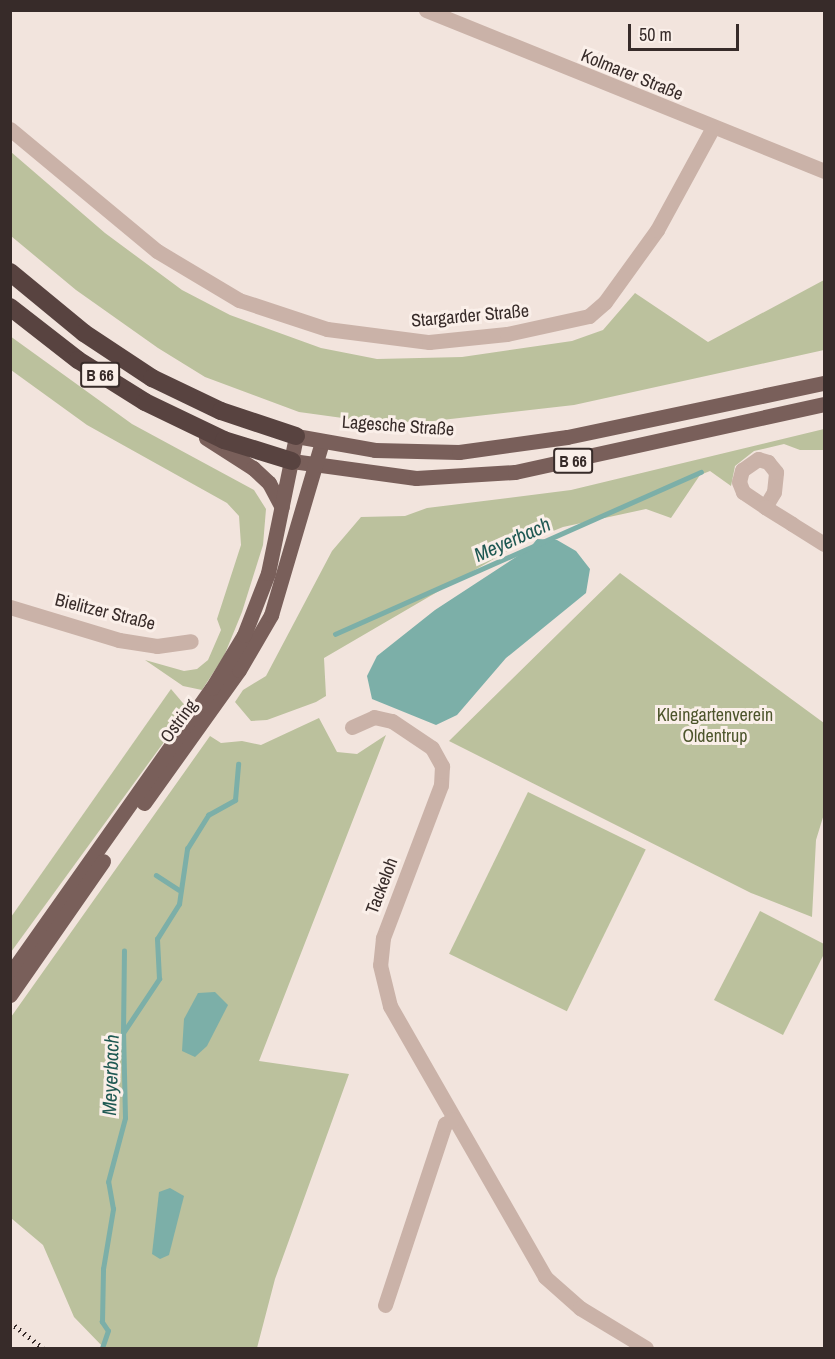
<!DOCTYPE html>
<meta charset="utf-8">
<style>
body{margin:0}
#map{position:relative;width:835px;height:1359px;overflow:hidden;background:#f2e4dd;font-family:"Archivo Narrow",sans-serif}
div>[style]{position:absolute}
.green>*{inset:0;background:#bbc19d;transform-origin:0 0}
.water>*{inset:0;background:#7cafa8}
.stream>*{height:4.5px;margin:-2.25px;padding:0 2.25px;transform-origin:2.25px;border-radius:2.25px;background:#7cafa8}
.minor>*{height:15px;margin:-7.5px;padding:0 7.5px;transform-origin:7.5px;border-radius:7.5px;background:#cab2a8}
.major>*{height:15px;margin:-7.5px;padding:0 7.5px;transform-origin:7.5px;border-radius:7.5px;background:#795f5a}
.highway>*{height:18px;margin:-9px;padding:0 9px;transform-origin:9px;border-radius:9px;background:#584340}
.rail>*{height:4.5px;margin-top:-2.25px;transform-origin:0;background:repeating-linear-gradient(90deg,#372b29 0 1.5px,transparent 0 6px)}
span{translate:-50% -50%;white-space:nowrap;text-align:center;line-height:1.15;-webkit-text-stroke:6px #faefe9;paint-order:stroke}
.shield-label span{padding:2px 4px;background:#faefe9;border:2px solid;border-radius:4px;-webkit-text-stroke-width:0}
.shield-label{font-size:16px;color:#372b29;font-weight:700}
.street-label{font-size:18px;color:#372b29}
.park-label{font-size:18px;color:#4d552c}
.water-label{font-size:20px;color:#1e5852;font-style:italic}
.frame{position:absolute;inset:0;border:12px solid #372b29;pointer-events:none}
.scale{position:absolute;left:628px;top:24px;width:111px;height:27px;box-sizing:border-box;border:3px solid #372b29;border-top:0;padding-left:8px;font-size:18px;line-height:21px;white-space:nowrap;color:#372b29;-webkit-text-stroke:4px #faefe9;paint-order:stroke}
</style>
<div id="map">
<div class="green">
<div style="clip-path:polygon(11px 152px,105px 233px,182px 290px,230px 315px,321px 348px,377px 359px,462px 357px,572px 341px,603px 330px,635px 293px,708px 342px,824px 280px,824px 350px,574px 405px,433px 421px,379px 423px,299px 412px,205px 377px,158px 348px,76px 290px,11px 236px)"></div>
<div style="clip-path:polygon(10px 336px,132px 424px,254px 490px,266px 509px,263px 545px,242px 612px,224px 656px,202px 690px,183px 686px,145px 660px,184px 671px,197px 669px,208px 660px,221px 630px,217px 619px,241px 545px,239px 516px,227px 503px,87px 425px,11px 370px)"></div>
<div style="clip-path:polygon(824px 429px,824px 450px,800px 450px,784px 444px,754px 451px,735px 466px,731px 486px,710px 471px,700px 475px,671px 518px,646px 509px,563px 527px,516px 546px,324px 658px,326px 696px,316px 702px,267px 720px,251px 721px,235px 702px,243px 690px,266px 676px,332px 551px,361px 517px,405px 516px,427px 508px,571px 490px)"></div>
<div style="clip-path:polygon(620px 573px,824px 723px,824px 814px,816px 840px,812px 917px,751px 893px,449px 741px)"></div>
<div style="clip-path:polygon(171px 689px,188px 709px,11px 952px,11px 917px)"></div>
<div style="clip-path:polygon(319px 718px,337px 752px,357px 754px,386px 735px,259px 1061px,349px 1074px,275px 1279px,257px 1348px,104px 1348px,74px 1317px,43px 1245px,11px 1218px,11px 1017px,210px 736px,221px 743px,242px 741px,261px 745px)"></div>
<div style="left:528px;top:792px;width:131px;height:180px;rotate:26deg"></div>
<div style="clip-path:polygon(760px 911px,824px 944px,824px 954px,783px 1035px,714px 1000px)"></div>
</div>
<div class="water">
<div style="clip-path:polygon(537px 539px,557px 540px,576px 551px,590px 569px,586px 593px,506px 658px,457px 715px,436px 725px,372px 699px,367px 676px,377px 656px,435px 610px,530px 548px)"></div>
<div style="clip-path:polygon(215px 992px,228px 1005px,207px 1046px,195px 1057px,182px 1051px,184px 1019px,198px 993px)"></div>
<div style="clip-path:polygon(170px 1188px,184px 1196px,169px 1255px,160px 1259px,152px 1254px,159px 1192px)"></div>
</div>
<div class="stream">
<div style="left:335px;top:634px;width:400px;rotate:-23.9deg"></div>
<div style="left:156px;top:875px;width:27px;rotate:33deg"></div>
<div style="left:123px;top:1032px;width:81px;rotate:-89.3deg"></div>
<div style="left:102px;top:1348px;width:18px;rotate:-71deg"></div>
<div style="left:108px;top:1331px;width:11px;rotate:-124deg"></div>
<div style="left:102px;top:1322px;width:53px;rotate:-88.9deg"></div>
<div style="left:103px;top:1269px;width:61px;rotate:-80.5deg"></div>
<div style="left:113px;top:1209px;width:27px;rotate:-100deg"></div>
<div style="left:108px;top:1182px;width:66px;rotate:-75.1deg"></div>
<div style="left:125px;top:1118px;width:85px;rotate:-91.3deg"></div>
<div style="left:123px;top:1033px;width:65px;rotate:-56.3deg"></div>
<div style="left:159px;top:979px;width:40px;rotate:-92.9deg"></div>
<div style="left:157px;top:939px;width:41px;rotate:-57.8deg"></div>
<div style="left:179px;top:904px;width:56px;rotate:-81.7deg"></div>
<div style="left:187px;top:849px;width:40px;rotate:-58deg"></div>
<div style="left:208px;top:815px;width:31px;rotate:-29deg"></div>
<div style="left:235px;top:800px;width:36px;rotate:-85deg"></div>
</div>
<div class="minor">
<div style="left:426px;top:10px;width:429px;rotate:22deg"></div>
<div style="left:10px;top:129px;width:191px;rotate:39.7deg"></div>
<div style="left:157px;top:251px;width:96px;rotate:30.9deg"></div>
<div style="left:239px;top:300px;width:93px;rotate:18.2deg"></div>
<div style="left:327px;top:329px;width:103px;rotate:7.3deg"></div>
<div style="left:429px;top:342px;width:78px;rotate:-5.9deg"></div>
<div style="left:507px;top:334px;width:84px;rotate:-12.4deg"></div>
<div style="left:589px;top:316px;width:21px;rotate:-41deg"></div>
<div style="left:605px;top:302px;width:89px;rotate:-54.2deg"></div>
<div style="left:657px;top:230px;width:115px;rotate:-61.4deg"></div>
<div style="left:765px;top:507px;width:17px;rotate:-59deg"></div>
<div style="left:774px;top:492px;width:20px;rotate:-84deg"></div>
<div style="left:776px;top:472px;width:13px;rotate:-129deg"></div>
<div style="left:768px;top:462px;width:10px;rotate:-163deg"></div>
<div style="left:758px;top:459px;width:19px;rotate:145deg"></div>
<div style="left:742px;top:470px;width:12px;rotate:104deg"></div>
<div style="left:739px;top:482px;width:11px;rotate:68deg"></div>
<div style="left:743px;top:492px;width:27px;rotate:34deg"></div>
<div style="left:765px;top:507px;width:32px;rotate:32deg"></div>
<div style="left:792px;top:524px;width:38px;rotate:32deg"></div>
<div style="left:10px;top:607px;width:114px;rotate:16.8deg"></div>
<div style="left:119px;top:640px;width:38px;rotate:9deg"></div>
<div style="left:157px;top:646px;width:34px;rotate:-8deg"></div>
<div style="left:352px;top:727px;width:24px;rotate:-24deg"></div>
<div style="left:374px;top:717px;width:18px;rotate:13deg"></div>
<div style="left:392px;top:721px;width:48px;rotate:34deg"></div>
<div style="left:432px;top:748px;width:21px;rotate:61deg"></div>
<div style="left:442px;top:766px;width:19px;rotate:93deg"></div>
<div style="left:441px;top:785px;width:164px;rotate:110.8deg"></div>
<div style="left:383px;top:938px;width:27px;rotate:96deg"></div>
<div style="left:380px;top:965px;width:42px;rotate:76.3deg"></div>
<div style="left:390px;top:1006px;width:312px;rotate:60.2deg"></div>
<div style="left:545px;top:1277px;width:47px;rotate:41.5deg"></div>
<div style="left:580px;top:1308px;width:77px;rotate:31.2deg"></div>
<div style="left:385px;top:1305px;width:191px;rotate:-71.7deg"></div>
<div style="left:445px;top:1124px;width:9px;rotate:-32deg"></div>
</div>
<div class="major">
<div style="left:206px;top:438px;width:56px;rotate:32.6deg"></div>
<div style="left:253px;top:468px;width:22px;rotate:43deg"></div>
<div style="left:269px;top:483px;width:27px;rotate:62deg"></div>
<div style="left:292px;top:461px;width:125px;rotate:7.8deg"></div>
<div style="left:416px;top:478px;width:99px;rotate:-3.5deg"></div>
<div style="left:515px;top:472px;width:316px;rotate:-12.4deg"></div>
<div style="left:144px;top:803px;width:163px;rotate:-54.5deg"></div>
<div style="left:239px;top:670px;width:64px;rotate:-59.8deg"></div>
<div style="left:271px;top:615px;width:180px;rotate:-73.6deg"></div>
<div style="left:10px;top:974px;width:350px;rotate:-54.8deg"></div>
<div style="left:212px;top:688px;width:62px;rotate:-58.9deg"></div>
<div style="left:244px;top:635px;width:66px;rotate:-68.8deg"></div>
<div style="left:268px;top:573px;width:140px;rotate:-78.4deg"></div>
<div style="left:296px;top:436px;width:80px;rotate:10deg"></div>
<div style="left:375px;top:450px;width:84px;rotate:1.4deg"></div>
<div style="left:459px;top:452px;width:109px;rotate:-7.9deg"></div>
<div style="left:567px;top:437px;width:263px;rotate:-11.9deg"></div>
<div style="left:10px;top:995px;width:163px;rotate:-55.2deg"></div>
</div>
<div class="highway">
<div style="left:10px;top:272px;width:96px;rotate:39.5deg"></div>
<div style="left:84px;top:333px;width:82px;rotate:33.5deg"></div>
<div style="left:152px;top:378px;width:76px;rotate:25.6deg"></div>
<div style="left:221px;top:411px;width:79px;rotate:18.4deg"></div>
<div style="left:10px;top:307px;width:86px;rotate:37.9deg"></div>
<div style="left:78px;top:360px;width:79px;rotate:32.1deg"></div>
<div style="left:145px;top:402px;width:88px;rotate:25.7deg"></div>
<div style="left:224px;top:440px;width:71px;rotate:17.2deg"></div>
</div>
<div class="rail">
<div style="left:10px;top:1322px;width:42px;rotate:38.2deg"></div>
</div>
<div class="shield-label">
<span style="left:100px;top:375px">B 66</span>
<span style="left:573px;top:461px">B 66</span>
</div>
<div class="street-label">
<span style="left:632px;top:75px;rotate:22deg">Kolmarer Straße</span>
<span style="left:470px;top:316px;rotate:-5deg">Stargarder Straße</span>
<span style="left:398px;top:426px;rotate:4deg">Lagesche Straße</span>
<span style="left:105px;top:612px;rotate:14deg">Bielitzer Straße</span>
<span style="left:179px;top:721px;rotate:-54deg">Ostring</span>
<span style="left:382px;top:886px;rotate:-69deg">Tackeloh</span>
</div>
<div class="park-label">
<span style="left:715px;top:726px">Kleingartenverein<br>Oldentrup</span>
</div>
<div class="water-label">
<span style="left:512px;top:539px;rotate:-24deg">Meyerbach</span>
<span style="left:110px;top:1075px;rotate:-88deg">Meyerbach</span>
</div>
<div class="frame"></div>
<div class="scale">50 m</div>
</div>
